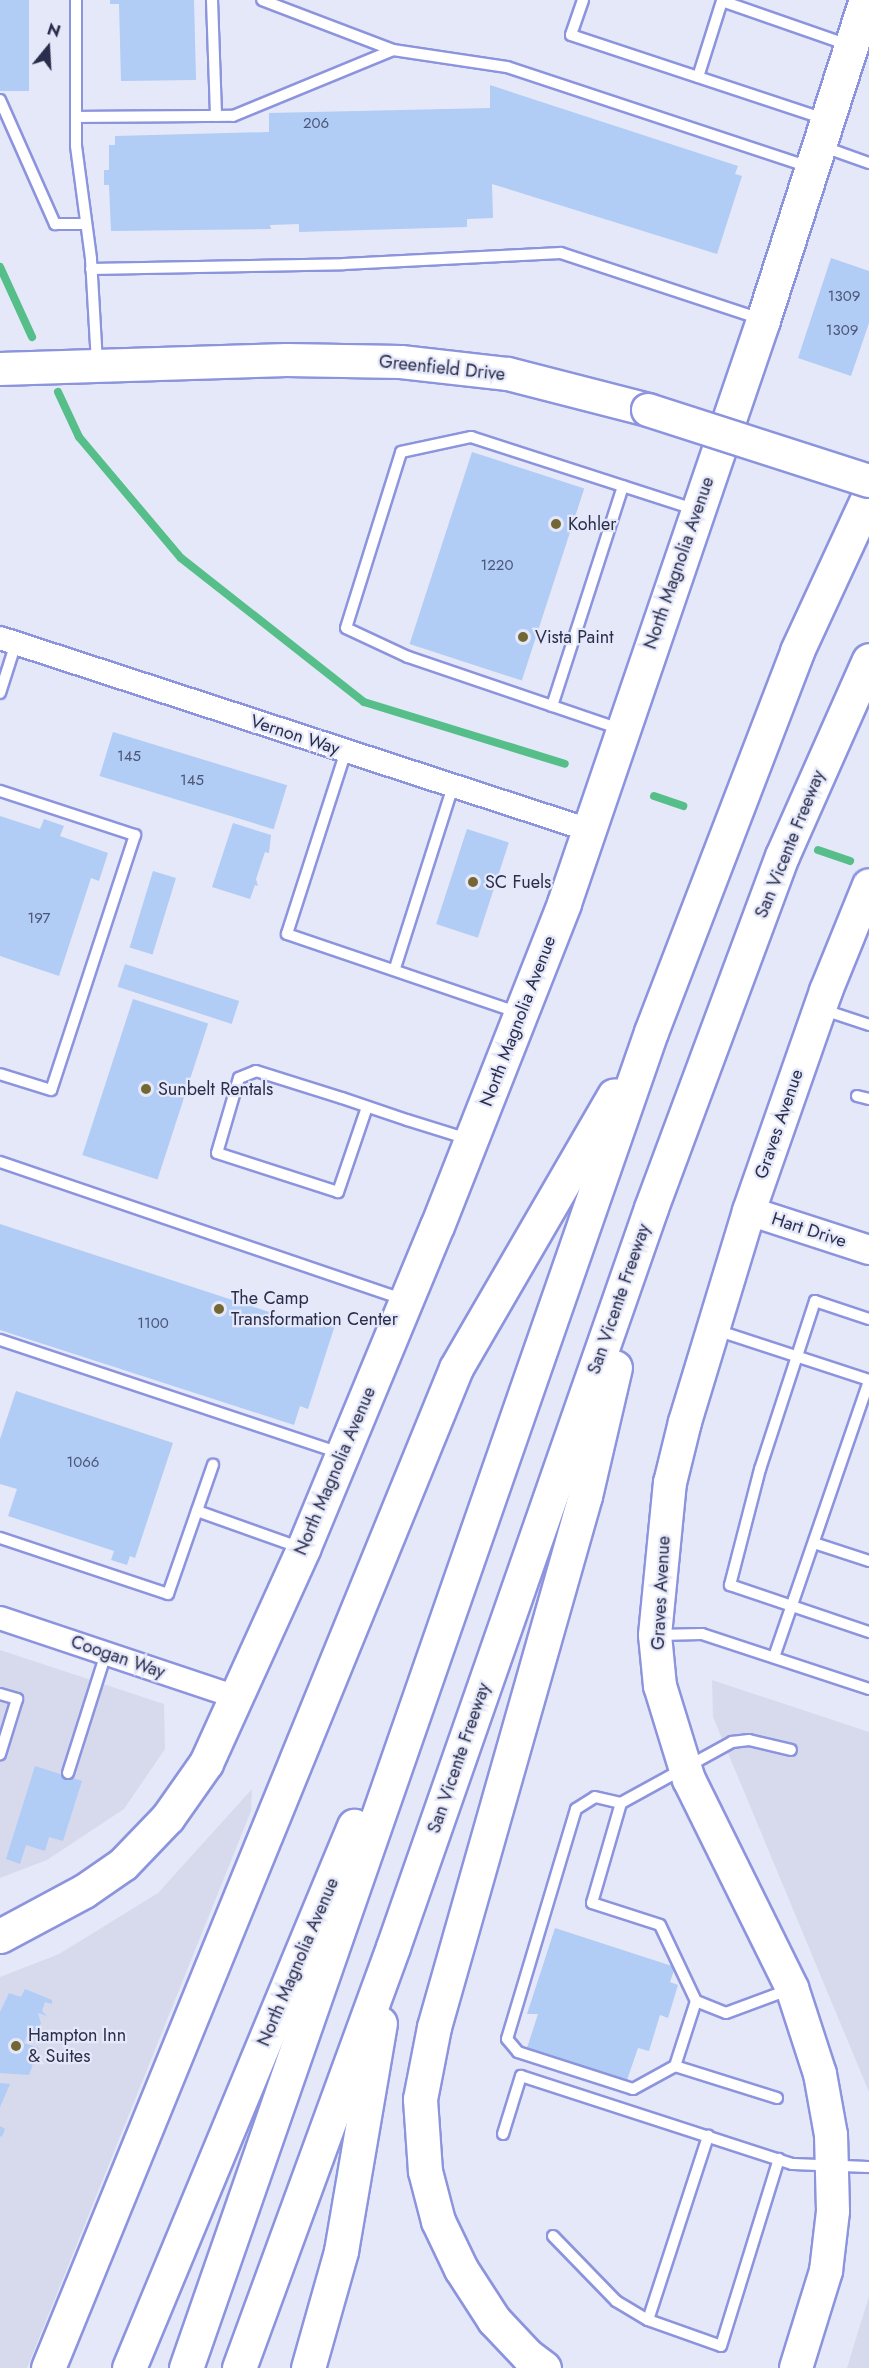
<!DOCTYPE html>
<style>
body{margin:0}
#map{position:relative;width:869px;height:2368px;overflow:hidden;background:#e5e8f8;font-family:Jost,sans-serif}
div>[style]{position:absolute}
.built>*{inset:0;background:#d7daec}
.stream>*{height:8px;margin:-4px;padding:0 4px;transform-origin:4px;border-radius:4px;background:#56be88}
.building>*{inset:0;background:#b1ccf5;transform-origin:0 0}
.roads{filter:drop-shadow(2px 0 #8c94de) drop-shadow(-2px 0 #8c94de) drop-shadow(0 2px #8c94de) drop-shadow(0 -2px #8c94de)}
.service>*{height:10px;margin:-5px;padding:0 5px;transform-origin:5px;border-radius:5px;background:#fff}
.minor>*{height:22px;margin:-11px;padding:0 11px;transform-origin:11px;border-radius:11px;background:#fff}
.tertiary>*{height:28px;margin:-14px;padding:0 14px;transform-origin:14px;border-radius:14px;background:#fff}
.secondary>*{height:32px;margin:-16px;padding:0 16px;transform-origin:16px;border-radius:16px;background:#fff}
.primary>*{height:33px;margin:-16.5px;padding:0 16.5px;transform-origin:16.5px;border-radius:16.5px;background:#fff}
.motorway>*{height:33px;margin:-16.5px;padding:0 16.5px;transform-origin:16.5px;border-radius:16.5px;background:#fff}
.bridges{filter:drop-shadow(2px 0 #8c94de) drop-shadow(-2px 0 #8c94de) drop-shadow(0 2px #8c94de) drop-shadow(0 -2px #8c94de)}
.secondary-bridge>*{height:32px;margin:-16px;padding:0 16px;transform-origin:16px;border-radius:16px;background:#fff}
.dots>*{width:16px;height:16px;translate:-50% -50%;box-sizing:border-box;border:3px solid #e5e8f8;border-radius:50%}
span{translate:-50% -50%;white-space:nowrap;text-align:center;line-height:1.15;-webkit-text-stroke:4.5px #e5e8f8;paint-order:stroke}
.number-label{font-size:15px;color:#4c5576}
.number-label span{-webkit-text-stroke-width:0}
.street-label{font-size:18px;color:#2a2d4c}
.poi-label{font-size:18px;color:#2a2d4c}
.left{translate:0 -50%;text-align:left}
.north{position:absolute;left:18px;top:18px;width:60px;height:60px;-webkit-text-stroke:4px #e5e8f8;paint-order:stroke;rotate:18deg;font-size:16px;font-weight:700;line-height:24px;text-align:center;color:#2a2d4c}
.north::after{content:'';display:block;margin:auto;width:21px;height:27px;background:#2a2d4c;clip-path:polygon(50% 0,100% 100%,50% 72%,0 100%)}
</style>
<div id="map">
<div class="built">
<div style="clip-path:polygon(0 1650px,164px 1704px,165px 1749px,124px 1809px,47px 1860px,0 1878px)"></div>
<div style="clip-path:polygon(712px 1680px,869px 1732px,869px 2092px,713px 1717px)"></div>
<div style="clip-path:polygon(252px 1789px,251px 1811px,27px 2368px,0 2368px,0 1977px,59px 1954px,158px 1893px)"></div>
<div style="clip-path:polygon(869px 2296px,869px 2368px,847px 2368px)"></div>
</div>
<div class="stream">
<div style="left:0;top:267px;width:77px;rotate:65.4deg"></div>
<div style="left:58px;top:392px;width:50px;rotate:65deg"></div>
<div style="left:79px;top:437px;width:158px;rotate:49.9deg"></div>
<div style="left:181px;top:558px;width:233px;rotate:38.2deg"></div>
<div style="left:364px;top:702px;width:210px;rotate:17.1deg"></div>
<div style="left:654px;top:796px;width:31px;rotate:19deg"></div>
<div style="left:818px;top:850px;width:34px;rotate:19deg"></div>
</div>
<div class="building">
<div style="left:0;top:0;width:29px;height:91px"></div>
<div style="clip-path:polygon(110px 0,194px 0,196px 80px,121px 81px,119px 4px,110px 4px)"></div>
<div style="clip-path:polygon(490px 85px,738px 166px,735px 174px,742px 176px,717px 254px,492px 184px,493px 218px,467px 219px,467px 227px,299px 232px,299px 224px,270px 225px,271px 229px,111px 231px,109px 185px,104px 185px,104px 170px,109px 170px,109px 145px,115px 145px,115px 136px,269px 132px,269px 113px,490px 108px)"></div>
<div style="clip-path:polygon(831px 258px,869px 271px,869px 323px,851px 376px,798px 358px)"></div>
<div style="left:472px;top:452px;width:118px;height:202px;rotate:18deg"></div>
<div style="left:113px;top:732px;width:182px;height:46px;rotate:17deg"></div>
<div style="clip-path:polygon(0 816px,40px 829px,44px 819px,64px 826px,60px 836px,108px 853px,99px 881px,91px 878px,59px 976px,0 956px)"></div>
<div style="clip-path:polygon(233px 823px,271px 835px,269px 853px,265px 852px,256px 879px,258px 886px,255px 885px,250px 899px,212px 887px)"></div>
<div style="left:467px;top:829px;width:44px;height:100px;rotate:18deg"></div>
<div style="left:153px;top:871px;width:24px;height:80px;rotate:17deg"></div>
<div style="left:125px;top:964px;width:120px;height:24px;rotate:18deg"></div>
<div style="left:133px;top:999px;width:79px;height:164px;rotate:18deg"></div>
<div style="clip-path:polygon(0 1224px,312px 1326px,316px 1316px,336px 1322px,308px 1409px,300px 1406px,294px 1425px,0 1330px)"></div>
<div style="clip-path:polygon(16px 1391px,173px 1443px,135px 1558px,130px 1556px,127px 1565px,111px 1560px,114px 1551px,8px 1516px,17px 1489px,0 1484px,0 1439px)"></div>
<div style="clip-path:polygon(35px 1766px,82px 1781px,63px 1841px,49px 1837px,45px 1851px,26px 1845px,20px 1864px,6px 1859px)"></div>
<div style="clip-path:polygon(555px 1928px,675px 1967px,670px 1982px,678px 1985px,668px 2018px,660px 2015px,649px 2051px,638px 2048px,626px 2083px,526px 2051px,538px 2014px,527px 2014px)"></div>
<div style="clip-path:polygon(25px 1989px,52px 2000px,52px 2004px,45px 2002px,42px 2011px,47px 2016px,38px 2013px,41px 2023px,35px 2038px,27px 2035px,24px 2043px,39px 2048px,29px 2075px,0 2073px,0 2012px,9px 1993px,21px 1997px)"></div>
<div style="clip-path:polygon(0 2083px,10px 2084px,0 2107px)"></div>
<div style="clip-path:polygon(0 2126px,5px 2129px,2px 2137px,0 2136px)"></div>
</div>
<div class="roads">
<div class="service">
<div style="left:76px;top:0;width:146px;rotate:90deg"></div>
<div style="left:76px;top:146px;width:114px;rotate:82.4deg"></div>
<div style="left:91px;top:259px;width:103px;rotate:86.7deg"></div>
<div style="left:212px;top:0;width:116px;rotate:88deg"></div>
<div style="left:583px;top:0;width:37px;rotate:109deg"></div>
<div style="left:571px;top:35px;width:268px;rotate:18.3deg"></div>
<div style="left:393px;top:50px;width:115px;rotate:8.5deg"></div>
<div style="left:507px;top:67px;width:319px;rotate:18.3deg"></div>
<div style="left:698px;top:77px;width:80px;rotate:-72.5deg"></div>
<div style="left:722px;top:1px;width:133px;rotate:19.2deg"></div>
<div style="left:0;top:100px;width:136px;rotate:66.1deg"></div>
<div style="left:55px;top:224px;width:31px"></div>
<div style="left:76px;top:117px;width:157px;rotate:-0.4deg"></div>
<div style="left:233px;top:116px;width:173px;rotate:-22.4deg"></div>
<div style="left:393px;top:50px;width:140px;rotate:-159.1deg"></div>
<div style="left:824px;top:147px;width:48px;rotate:19.6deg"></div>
<div style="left:91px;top:269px;width:253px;rotate:-1.1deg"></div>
<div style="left:344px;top:264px;width:217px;rotate:-2.9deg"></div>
<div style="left:561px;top:253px;width:211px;rotate:18.3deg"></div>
<div style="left:0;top:693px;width:52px;rotate:-72.3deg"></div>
<div style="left:552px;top:706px;width:231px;rotate:-72.1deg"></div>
<div style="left:620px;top:729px;width:224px;rotate:-161.2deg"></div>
<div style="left:408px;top:657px;width:68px;rotate:-154.9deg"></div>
<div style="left:346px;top:628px;width:184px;rotate:-72.6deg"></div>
<div style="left:401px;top:452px;width:72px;rotate:-12.1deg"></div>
<div style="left:471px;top:437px;width:234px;rotate:17.9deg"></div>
<div style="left:346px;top:751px;width:192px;rotate:107.9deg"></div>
<div style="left:287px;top:934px;width:242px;rotate:18.8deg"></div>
<div style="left:0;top:791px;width:142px;rotate:18.1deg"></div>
<div style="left:135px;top:835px;width:268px;rotate:108.2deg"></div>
<div style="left:51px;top:1090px;width:53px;rotate:-162.6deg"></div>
<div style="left:395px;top:968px;width:191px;rotate:-72.3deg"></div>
<div style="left:821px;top:1009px;width:51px;rotate:18.4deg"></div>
<div style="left:857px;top:1096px;width:12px;rotate:14deg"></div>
<div style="left:367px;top:1107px;width:90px;rotate:108.8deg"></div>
<div style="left:338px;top:1192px;width:127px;rotate:-162.1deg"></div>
<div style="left:217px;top:1153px;width:78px;rotate:-73.7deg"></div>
<div style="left:239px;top:1078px;width:18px;rotate:-22deg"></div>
<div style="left:256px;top:1071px;width:90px;rotate:17.4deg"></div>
<div style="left:342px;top:1098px;width:69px;rotate:18.7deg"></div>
<div style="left:407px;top:1120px;width:64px;rotate:17.3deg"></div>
<div style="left:0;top:1162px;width:426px;rotate:18.8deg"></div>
<div style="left:869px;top:1319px;width:57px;rotate:-161.6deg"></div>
<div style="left:815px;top:1301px;width:177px;rotate:108.1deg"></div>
<div style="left:760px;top:1469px;width:120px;rotate:104.5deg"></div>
<div style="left:730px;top:1585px;width:147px;rotate:18.7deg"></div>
<div style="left:716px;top:1330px;width:161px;rotate:18.1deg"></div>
<div style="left:0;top:1340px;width:358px;rotate:18.4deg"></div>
<div style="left:197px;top:1511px;width:110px;rotate:19.6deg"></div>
<div style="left:0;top:1538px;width:177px;rotate:18.4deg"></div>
<div style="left:168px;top:1594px;width:137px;rotate:-70.8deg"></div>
<div style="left:814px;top:1543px;width:58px;rotate:18.1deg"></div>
<div style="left:658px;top:1635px;width:44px;rotate:-1.3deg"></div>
<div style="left:702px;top:1634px;width:176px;rotate:18.2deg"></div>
<div style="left:774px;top:1657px;width:292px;rotate:-71deg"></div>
<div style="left:0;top:1694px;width:18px;rotate:16deg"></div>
<div style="left:17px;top:1699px;width:58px;rotate:107.2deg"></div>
<div style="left:68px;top:1773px;width:126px;rotate:-72.4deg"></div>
<div style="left:621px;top:1803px;width:104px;rotate:106.2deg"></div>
<div style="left:592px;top:1903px;width:71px;rotate:17.9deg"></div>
<div style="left:660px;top:1925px;width:84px;rotate:64.7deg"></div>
<div style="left:696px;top:2001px;width:68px;rotate:107.9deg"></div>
<div style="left:696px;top:2001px;width:32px;rotate:22deg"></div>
<div style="left:726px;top:2013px;width:69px;rotate:-20.3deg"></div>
<div style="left:777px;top:2098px;width:107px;rotate:-162.6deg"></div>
<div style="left:675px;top:2066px;width:48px;rotate:151.3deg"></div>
<div style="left:633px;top:2089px;width:121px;rotate:-162.2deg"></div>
<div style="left:518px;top:2052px;width:17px;rotate:-130deg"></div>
<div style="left:507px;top:2039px;width:240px;rotate:-73.3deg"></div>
<div style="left:576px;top:1809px;width:22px;rotate:-32deg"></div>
<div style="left:595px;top:1797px;width:27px;rotate:13deg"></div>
<div style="left:621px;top:1803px;width:127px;rotate:-28.8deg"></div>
<div style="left:732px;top:1742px;width:17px;rotate:-7deg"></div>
<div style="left:749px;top:1740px;width:43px;rotate:13.4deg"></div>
<div style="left:503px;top:2134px;width:61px;rotate:-72.8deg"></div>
<div style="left:521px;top:2076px;width:285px;rotate:18deg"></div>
<div style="left:792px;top:2164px;width:77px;rotate:2.2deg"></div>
<div style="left:553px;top:2236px;width:91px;rotate:45.9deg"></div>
<div style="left:616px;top:2301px;width:37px;rotate:31deg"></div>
<div style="left:648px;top:2320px;width:194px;rotate:-71.9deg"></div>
<div style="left:648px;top:2320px;width:77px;rotate:19.6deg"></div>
<div style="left:721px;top:2346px;width:196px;rotate:-72.8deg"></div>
</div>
<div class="minor">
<div style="left:0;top:638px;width:620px;rotate:18.05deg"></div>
<div style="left:0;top:1618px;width:249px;rotate:18.5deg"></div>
</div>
<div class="tertiary">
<div style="left:749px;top:1211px;width:126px;rotate:18deg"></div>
</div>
<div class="secondary">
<div style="left:0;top:369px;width:287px;rotate:-1.8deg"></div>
<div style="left:287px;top:360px;width:114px;rotate:1deg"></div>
<div style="left:401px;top:362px;width:108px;rotate:6.4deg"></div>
<div style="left:508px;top:374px;width:145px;rotate:14.4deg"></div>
<div style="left:796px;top:2368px;width:102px;rotate:-72.8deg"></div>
<div style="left:826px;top:2271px;width:60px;rotate:-83.3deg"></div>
<div style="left:833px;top:2211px;width:76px;rotate:-91.5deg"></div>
<div style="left:831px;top:2135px;width:62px;rotate:-100.2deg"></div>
<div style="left:820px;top:2074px;width:90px;rotate:-108deg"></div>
<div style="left:792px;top:1988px;width:232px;rotate:-116.3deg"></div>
<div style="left:689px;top:1780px;width:98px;rotate:-107.1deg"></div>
<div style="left:660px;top:1686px;width:51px;rotate:-95.6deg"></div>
<div style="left:655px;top:1635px;width:153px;rotate:-84.4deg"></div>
<div style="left:670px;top:1483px;width:63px;rotate:-76.2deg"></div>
<div style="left:685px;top:1422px;width:220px;rotate:-73.1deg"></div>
<div style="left:749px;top:1211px;width:233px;rotate:-70.7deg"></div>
<div style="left:826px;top:991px;width:114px;rotate:-67.9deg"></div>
</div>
<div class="primary">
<div style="left:0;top:1936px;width:95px;rotate:-28.2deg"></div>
<div style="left:84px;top:1891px;width:47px;rotate:-34.7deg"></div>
<div style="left:123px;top:1864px;width:65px;rotate:-46.2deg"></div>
<div style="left:168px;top:1817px;width:66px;rotate:-54.9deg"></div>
<div style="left:206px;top:1763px;width:235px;rotate:-65.6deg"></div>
<div style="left:303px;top:1549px;width:350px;rotate:-67.5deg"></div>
<div style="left:437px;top:1226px;width:347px;rotate:-68.5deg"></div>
<div style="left:564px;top:903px;width:616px;rotate:-71.15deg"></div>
<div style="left:763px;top:320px;width:336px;rotate:-72.2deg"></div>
</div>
<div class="motorway">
<div style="left:48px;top:2368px;width:1080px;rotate:-67.8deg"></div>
<div style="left:456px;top:1368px;width:315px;rotate:-59.9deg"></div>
<div style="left:129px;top:2368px;width:587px;rotate:-67.46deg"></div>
<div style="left:186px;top:2368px;width:1415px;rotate:-70.81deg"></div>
<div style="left:651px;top:1032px;width:408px;rotate:-69deg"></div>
<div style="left:797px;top:651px;width:172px;rotate:-65.2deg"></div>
<div style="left:239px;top:2368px;width:448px;rotate:-69.9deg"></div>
<div style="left:393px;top:1947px;width:783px;rotate:-70.75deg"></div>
<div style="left:651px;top:1208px;width:376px;rotate:-69.6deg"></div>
<div style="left:782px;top:856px;width:214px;rotate:-66.1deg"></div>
<div style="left:308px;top:2368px;width:122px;rotate:-74.2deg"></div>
<div style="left:341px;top:2251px;width:231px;rotate:-80.3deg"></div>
<div style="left:544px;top:2368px;width:20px;rotate:-143deg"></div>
<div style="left:528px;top:2356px;width:50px;rotate:-133.4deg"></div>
<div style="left:494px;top:2320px;width:61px;rotate:-122.9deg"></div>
<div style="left:461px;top:2269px;width:53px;rotate:-115.6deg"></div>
<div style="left:438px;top:2221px;width:52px;rotate:-104.6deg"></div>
<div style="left:425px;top:2171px;width:72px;rotate:-94deg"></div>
<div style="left:420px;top:2099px;width:73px;rotate:-79deg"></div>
<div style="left:434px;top:2027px;width:552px;rotate:-74.13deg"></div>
<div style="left:585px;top:1496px;width:132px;rotate:-76.9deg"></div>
</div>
</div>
<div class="bridges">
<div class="secondary-bridge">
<div style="left:648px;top:410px;width:232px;rotate:17.8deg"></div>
</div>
</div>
<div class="dots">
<div style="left:556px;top:524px;background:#736835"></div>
<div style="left:523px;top:637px;background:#736835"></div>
<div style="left:473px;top:882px;background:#736835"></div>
<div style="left:146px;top:1089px;background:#736835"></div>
<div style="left:219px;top:1309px;background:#736835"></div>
<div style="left:16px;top:2046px;background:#736835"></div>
</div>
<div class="number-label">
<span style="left:316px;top:124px">206</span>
<span style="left:844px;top:297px">1309</span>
<span style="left:842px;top:331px">1309</span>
<span style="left:497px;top:566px">1220</span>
<span style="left:129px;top:757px">145</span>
<span style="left:192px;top:781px">145</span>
<span style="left:39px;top:919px">197</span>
<span style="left:153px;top:1324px">1100</span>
<span style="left:83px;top:1463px">1066</span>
</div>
<div class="street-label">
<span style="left:442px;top:368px;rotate:6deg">Greenfield Drive</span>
<span style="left:679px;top:563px;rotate:-71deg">North Magnolia Avenue</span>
<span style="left:295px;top:735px;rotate:18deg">Vernon Way</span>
<span style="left:790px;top:844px;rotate:-68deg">San Vicente Freeway</span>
<span style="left:518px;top:1021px;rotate:-69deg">North Magnolia Avenue</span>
<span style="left:779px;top:1124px;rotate:-71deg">Graves Avenue</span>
<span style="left:809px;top:1230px;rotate:18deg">Hart Drive</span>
<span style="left:619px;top:1299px;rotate:-71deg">San Vicente Freeway</span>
<span style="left:335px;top:1471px;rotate:-67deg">North Magnolia Avenue</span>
<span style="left:661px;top:1593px;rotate:-87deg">Graves Avenue</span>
<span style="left:118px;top:1657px;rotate:19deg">Coogan Way</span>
<span style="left:459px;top:1758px;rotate:-71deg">San Vicente Freeway</span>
<span style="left:298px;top:1962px;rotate:-67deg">North Magnolia Avenue</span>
</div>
<div class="poi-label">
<span class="left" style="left:568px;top:524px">Kohler</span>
<span class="left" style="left:535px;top:637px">Vista Paint</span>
<span class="left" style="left:485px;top:882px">SC Fuels</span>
<span class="left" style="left:158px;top:1089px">Sunbelt Rentals</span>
<span class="left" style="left:231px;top:1309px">The Camp<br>Transformation Center</span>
<span class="left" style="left:28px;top:2046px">Hampton Inn<br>&amp; Suites</span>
</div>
<div class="north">N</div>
</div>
